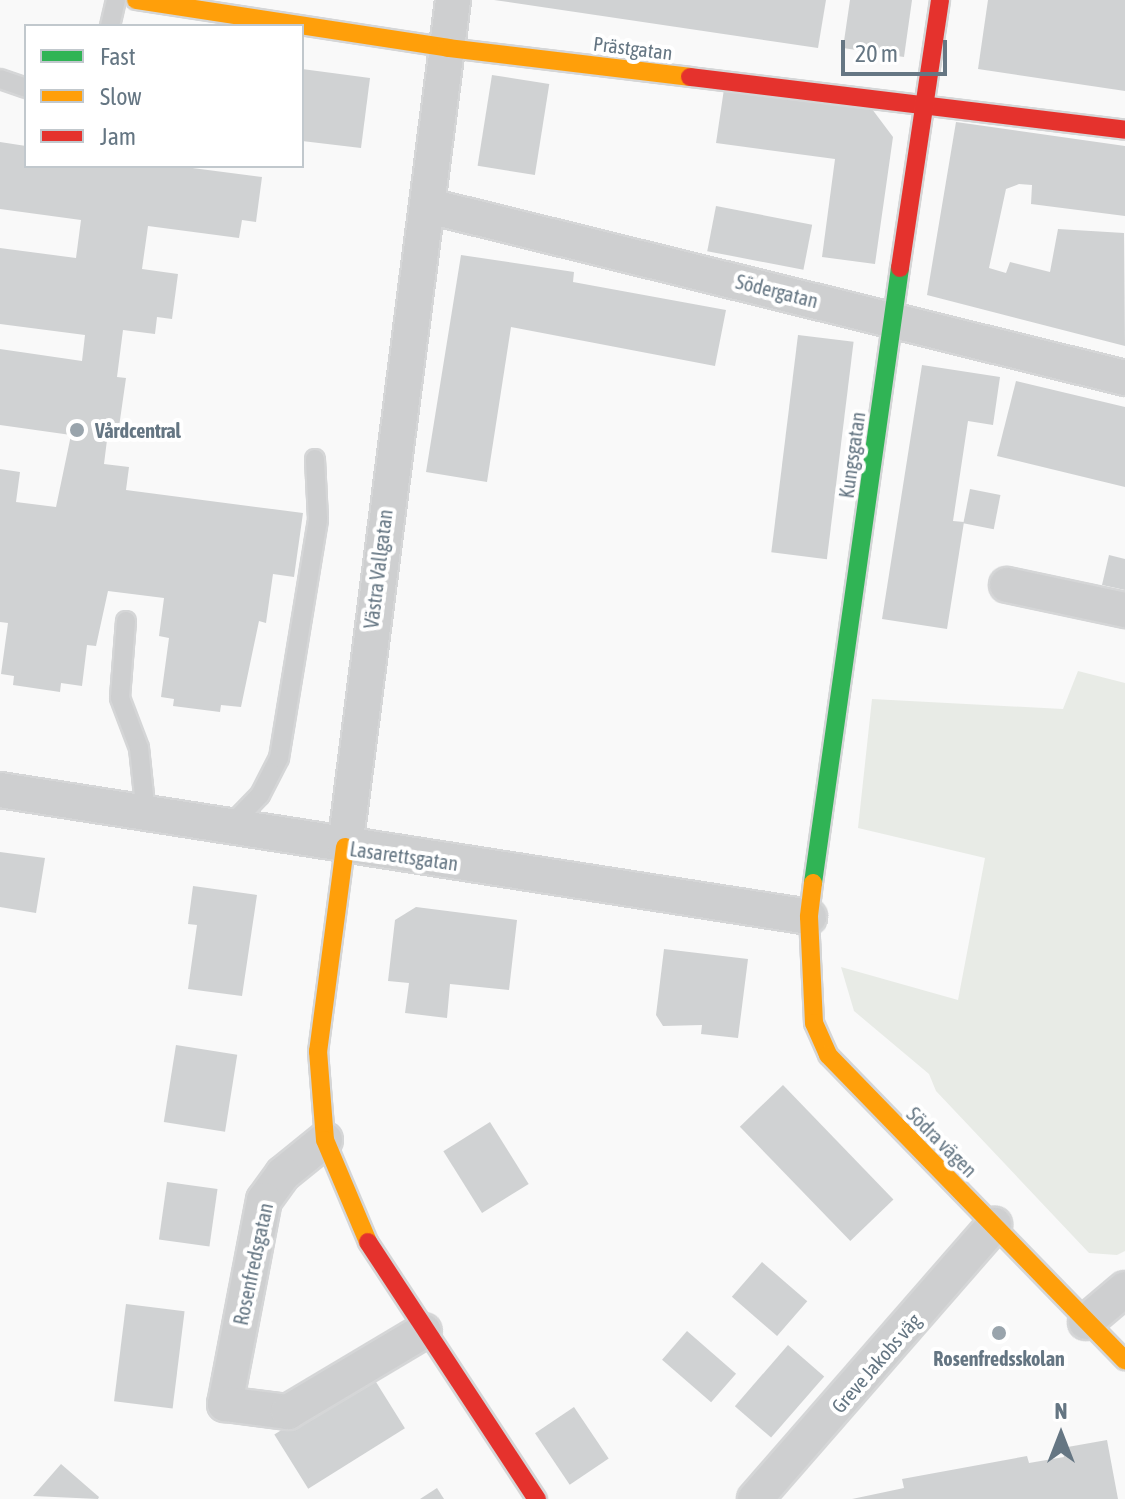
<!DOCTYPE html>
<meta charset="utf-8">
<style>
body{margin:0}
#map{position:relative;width:1125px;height:1499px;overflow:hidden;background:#f9f9f9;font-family:"Asap Condensed",sans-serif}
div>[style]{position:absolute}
.green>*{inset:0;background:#e8ebe6}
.building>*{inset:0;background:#d0d2d3;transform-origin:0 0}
.roads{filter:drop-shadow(2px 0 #d5d6d7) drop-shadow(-2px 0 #d5d6d7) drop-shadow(0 2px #d5d6d7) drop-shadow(0 -2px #d5d6d7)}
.lane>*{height:18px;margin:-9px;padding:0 9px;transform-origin:9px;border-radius:9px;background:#cecfd0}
.street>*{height:34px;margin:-17px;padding:0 17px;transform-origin:17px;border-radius:17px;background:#cecfd0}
.fast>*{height:18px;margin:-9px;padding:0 9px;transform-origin:9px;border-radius:9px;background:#30b455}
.slow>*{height:18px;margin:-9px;padding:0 9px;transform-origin:9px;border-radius:9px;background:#ff9f0a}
.jam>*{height:18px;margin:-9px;padding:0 9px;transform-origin:9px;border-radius:9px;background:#e5322d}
.dots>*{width:22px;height:22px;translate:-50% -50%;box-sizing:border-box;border:4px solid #fff;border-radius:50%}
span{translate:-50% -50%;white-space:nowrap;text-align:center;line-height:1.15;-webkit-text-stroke:8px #fff;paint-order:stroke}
.street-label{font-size:20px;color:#657683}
.poi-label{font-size:20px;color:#657683;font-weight:700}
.left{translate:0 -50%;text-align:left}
.legend{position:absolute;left:24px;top:24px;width:280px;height:144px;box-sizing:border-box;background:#fff;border:2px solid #c1c8cd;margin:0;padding:10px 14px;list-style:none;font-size:24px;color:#657683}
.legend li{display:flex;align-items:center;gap:16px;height:40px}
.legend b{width:40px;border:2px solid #c1c8cd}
.north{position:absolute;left:1021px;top:1395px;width:80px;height:80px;-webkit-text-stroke:6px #fff;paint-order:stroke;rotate:0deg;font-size:22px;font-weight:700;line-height:32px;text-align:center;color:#657683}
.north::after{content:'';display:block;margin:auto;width:28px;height:36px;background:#657683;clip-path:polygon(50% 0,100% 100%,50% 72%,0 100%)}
.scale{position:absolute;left:841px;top:40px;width:106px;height:36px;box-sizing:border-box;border:4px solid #657683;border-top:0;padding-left:10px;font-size:24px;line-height:28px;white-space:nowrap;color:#657683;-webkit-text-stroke:6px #fff;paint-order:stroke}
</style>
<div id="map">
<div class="green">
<div style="clip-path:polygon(1078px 671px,1125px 683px,1125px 1251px,1117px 1255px,1089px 1253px,936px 1091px,929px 1074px,854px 1011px,841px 967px,958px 1000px,985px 858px,858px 828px,872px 699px,1063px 709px)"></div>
</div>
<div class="building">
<div style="clip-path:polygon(494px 0,826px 0,818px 48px)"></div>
<div style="clip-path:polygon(850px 0,912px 0,904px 57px,843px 48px)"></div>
<div style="clip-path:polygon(988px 0,1125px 0,1125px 91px,978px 69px)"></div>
<div style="clip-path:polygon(302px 69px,370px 78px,361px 148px,302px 141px)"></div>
<div style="left:492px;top:75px;width:58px;height:92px;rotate:9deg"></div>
<div style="clip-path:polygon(724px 89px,872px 109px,893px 137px,875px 264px,822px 257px,835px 159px,716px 143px)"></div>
<div style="clip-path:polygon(956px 122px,1125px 146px,1125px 216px,1031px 204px,1032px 185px,1019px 184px,1006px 189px,989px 268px,1006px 273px,1010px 262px,1050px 272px,1058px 229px,1124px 233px,1125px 346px,927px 295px)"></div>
<div style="clip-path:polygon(0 142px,26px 146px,26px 166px,177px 166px,262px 177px,256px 222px,242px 220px,239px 238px,148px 226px,142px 269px,178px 274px,172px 319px,157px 317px,155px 334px,123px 330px,117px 377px,126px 378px,117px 441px,107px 440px,104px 464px,129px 467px,126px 490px,303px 513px,294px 577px,273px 574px,266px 623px,259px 621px,241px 707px,221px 705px,220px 712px,173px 706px,174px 699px,161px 697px,169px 638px,159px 636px,164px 598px,108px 591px,96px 646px,87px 645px,82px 686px,61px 683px,60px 692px,13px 685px,14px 676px,1px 674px,8px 623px,0 622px,0 469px,20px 472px,16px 502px,56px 507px,71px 435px,0 425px,0 349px,82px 361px,85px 335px,0 324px,0 248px,76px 258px,81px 220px,0 209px)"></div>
<div style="left:716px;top:206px;width:98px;height:46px;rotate:11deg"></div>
<div style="clip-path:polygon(461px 255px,574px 272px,573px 282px,726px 310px,715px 366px,511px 327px,487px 482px,426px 472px)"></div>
<div style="left:798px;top:335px;width:56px;height:219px;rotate:7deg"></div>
<div style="clip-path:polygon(922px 365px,1000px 377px,993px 425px,968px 421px,953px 521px,964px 522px,947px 629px,882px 619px)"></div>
<div style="clip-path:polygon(1016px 381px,1125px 407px,1125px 487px,997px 456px)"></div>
<div style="left:970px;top:489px;width:31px;height:35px;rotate:11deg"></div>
<div style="clip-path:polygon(1109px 555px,1125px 559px,1125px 590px,1102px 585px)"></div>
<div style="clip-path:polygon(0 852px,45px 858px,36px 913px,0 907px)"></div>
<div style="clip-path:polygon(193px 886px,257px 895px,242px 996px,188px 989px,197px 925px,188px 924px)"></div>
<div style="clip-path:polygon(416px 907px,517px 920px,509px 990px,450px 984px,447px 1018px,405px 1013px,409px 983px,388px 981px,395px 920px)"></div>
<div style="clip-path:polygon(664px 949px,748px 959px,738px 1038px,701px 1034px,702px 1025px,663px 1026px,656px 1015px)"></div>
<div style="left:176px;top:1045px;width:62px;height:78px;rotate:9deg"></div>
<div style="left:783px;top:1085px;width:159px;height:60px;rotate:46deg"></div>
<div style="left:490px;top:1122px;width:73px;height:55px;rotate:58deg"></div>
<div style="left:167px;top:1182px;width:51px;height:58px;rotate:8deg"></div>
<div style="left:762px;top:1262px;width:60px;height:46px;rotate:41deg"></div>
<div style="left:126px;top:1304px;width:59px;height:98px;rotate:7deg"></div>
<div style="left:687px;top:1331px;width:65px;height:38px;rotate:41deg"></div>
<div style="left:788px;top:1345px;width:48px;height:81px;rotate:41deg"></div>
<div style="left:371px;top:1374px;width:64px;height:114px;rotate:58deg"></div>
<div style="left:574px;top:1407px;width:62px;height:47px;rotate:56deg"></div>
<div style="clip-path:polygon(1107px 1440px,1118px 1499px,852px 1499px,904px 1488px,902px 1479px,1027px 1456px,1029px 1463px,1064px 1457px,1062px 1448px)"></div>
<div style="clip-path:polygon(61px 1464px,99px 1497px,98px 1499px,33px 1496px)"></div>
<div style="clip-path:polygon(437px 1488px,444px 1499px,420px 1499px)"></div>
</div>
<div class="roads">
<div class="lane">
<div style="left:110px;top:26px;width:27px;rotate:-77deg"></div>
<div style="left:0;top:79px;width:28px;rotate:19deg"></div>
<div style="left:126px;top:621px;width:77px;rotate:94.5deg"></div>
<div style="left:120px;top:698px;width:53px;rotate:69.2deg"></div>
<div style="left:139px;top:748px;width:67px;rotate:84deg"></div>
<div style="left:228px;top:828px;width:46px;rotate:-45.9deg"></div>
<div style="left:260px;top:795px;width:42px;rotate:-62.8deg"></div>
<div style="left:279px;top:758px;width:242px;rotate:-80.7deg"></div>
<div style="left:318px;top:519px;width:60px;rotate:-92.9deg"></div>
</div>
<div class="street">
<div style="left:429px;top:206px;width:717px;rotate:13.88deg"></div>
<div style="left:1007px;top:585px;width:121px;rotate:12deg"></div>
<div style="left:0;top:790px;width:819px;rotate:8.92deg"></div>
<div style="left:345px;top:847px;width:854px;rotate:-82.73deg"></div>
<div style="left:325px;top:1140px;width:54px;rotate:141deg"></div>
<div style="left:283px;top:1174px;width:32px;rotate:126deg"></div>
<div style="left:264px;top:1200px;width:208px;rotate:100.8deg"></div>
<div style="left:225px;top:1404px;width:64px;rotate:7.2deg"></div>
<div style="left:288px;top:1412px;width:158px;rotate:-30.8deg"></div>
<div style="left:1086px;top:1322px;width:51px;rotate:-40.2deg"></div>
<div style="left:755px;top:1499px;width:364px;rotate:-48.9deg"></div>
</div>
<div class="fast">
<div style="left:813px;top:883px;width:621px;rotate:-81.95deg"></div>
</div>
<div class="slow">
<div style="left:136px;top:0;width:316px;rotate:8.7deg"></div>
<div style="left:448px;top:48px;width:244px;rotate:6.8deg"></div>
<div style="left:345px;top:847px;width:206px;rotate:97.5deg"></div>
<div style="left:318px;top:1051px;width:89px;rotate:85.5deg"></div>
<div style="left:325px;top:1140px;width:111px;rotate:67.1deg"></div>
<div style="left:813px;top:883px;width:34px;rotate:97deg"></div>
<div style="left:809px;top:917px;width:106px;rotate:87.3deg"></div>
<div style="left:814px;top:1023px;width:35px;rotate:66deg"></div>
<div style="left:828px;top:1055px;width:426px;rotate:45.8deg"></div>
</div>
<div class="jam">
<div style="left:690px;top:77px;width:438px;rotate:6.9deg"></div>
<div style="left:900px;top:268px;width:271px;rotate:-81.5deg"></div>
<div style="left:368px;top:1242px;width:308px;rotate:56.7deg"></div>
</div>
</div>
<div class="dots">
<div style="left:77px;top:430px;background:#99a4ac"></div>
<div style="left:999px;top:1333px;background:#99a4ac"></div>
</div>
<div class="street-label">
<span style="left:633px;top:48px;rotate:7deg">Prästgatan</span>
<span style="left:777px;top:291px;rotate:14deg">Södergatan</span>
<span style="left:852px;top:455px;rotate:-82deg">Kungsgatan</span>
<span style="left:378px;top:569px;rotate:-83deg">Västra Vallgatan</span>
<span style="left:404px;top:856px;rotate:8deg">Lasarettsgatan</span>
<span style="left:942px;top:1142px;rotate:45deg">Södra vägen</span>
<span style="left:253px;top:1264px;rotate:-78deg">Rosenfredsgatan</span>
<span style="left:876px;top:1363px;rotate:-49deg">Greve Jakobs väg</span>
</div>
<div class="poi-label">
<span class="left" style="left:95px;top:430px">Vårdcentral</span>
<span style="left:999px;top:1358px">Rosenfredsskolan</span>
</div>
<ul class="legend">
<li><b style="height:10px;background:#30b455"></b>Fast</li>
<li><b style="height:10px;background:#ff9f0a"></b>Slow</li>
<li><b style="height:10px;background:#e5322d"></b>Jam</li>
</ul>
<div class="north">N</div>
<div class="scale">20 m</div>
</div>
